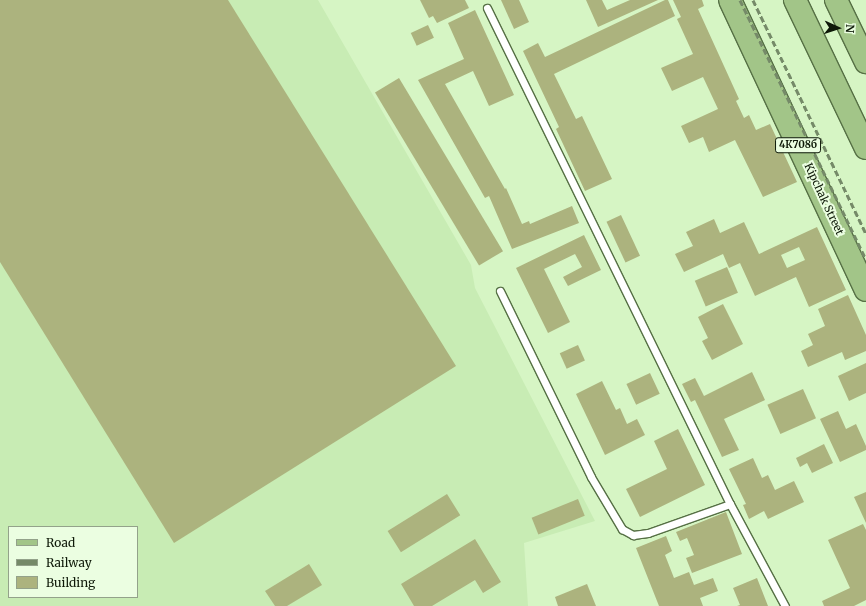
<!DOCTYPE html>
<meta charset="utf-8">
<style>
body{margin:0}
#map{position:relative;width:866px;height:606px;overflow:hidden;background:#d6f5c4;font-family:Merriweather,serif}
div>[style]{position:absolute}
.built>*{inset:0;background:#c8ecb4}
.building>*{inset:0;background:#acb37e;transform-origin:0 0}
.roads{filter:drop-shadow(1px 0 #567045) drop-shadow(-1px 0 #567045) drop-shadow(0 1px #567045) drop-shadow(0 -1px #567045)}
.service>*{height:7px;margin:-3.5px;padding:0 3.5px;transform-origin:3.5px;border-radius:3.5px;background:#fff}
.primary>*{height:22px;margin:-11px;padding:0 11px;transform-origin:11px;border-radius:11px;background:#a2c588}
.rail>*{height:3px;margin-top:-1.5px;transform-origin:0;background:repeating-linear-gradient(90deg,#758a68 0 6px,transparent 0 9px)}
span{translate:-50% -50%;white-space:nowrap;text-align:center;line-height:1.15;-webkit-text-stroke:4px #ebfee1;paint-order:stroke}
.shield-label span{padding:1px 3px;background:#ebfee1;border:1px solid;border-radius:3px;-webkit-text-stroke-width:0}
.shield-label{font-size:10px;color:#0e1908;font-weight:700}
.street-label{font-size:11px;color:#0e1908}
.legend{position:absolute;left:8px;top:526px;width:130px;height:72px;box-sizing:border-box;background:#ebfee1;border:1px solid #93a28a;margin:0;padding:5px 7px;list-style:none;font-size:12px;color:#0e1908}
.legend li{display:flex;align-items:center;gap:8px;height:20px}
.legend b{width:20px;border:1px solid #93a28a}
.north{position:absolute;left:818px;top:8px;width:40px;height:40px;-webkit-text-stroke:3px #ebfee1;paint-order:stroke;rotate:93deg;font-size:11px;font-weight:700;line-height:16px;text-align:center;color:#0e1908}
.north::after{content:'';display:block;margin:auto;width:14px;height:18px;background:#0e1908;clip-path:polygon(50% 0,100% 100%,50% 72%,0 100%)}
</style>
<div id="map">
<div class="built">
<div style="clip-path:polygon(evenodd,0 0,318px 0,471px 265px,475px 288px,595px 521px,524px 543px,528px 606px,0 606px,0 0,9px 527px,137px 527px,137px 597px,9px 597px,9px 527px)"></div>
</div>
<div class="building">
<div style="clip-path:polygon(0 0,228px 0,456px 366px,174px 543px,0 262px)"></div>
<div style="clip-path:polygon(420px 0,465px 0,469px 8px,437px 23px,433px 16px,429px 18px)"></div>
<div style="clip-path:polygon(501px 0,519px 0,529px 22px,514px 29px)"></div>
<div style="clip-path:polygon(586px 0,602px 0,607px 10px,630px 0,658px 0,598px 27px)"></div>
<div style="clip-path:polygon(665px 0,668px 0,675px 16px,554px 74px,576px 119px,582px 116px,612px 179px,585px 191px,556px 129px,559px 127px,523px 51px,538px 43px,545px 57px)"></div>
<div style="clip-path:polygon(673px 0,702px 0,704px 6px,698px 9px,739px 99px,736px 101px,744px 118px,749px 115px,756px 130px,770px 124px,797px 182px,763px 197px,735px 140px,709px 152px,703px 137px,689px 143px,681px 126px,718px 109px,703px 77px,672px 91px,661px 68px,693px 54px,677px 19px,681px 17px)"></div>
<div style="clip-path:polygon(475px 10px,514px 95px,489px 106px,473px 71px,445px 84px,505px 189px,506px 188px,522px 224px,529px 221px,530px 224px,572px 206px,579px 223px,512px 249px,489px 196px,485px 198px,418px 80px,464px 59px,448px 23px)"></div>
<div style="left:428px;top:25px;width:14px;height:19px;rotate:65deg"></div>
<div style="left:399px;top:78px;width:202px;height:28px;rotate:59deg"></div>
<div style="left:621px;top:215px;width:45px;height:16px;rotate:65deg"></div>
<div style="clip-path:polygon(evenodd,714px 219px,720px 233px,744px 222px,759px 254px,817px 227px,846px 290px,809px 307px,796px 277px,755px 296px,740px 263px,729px 268px,723px 254px,684px 272px,675px 254px,693px 246px,686px 232px,714px 219px,799px 247px,805px 260px,787px 268px,781px 255px,799px 247px)"></div>
<div style="clip-path:polygon(584px 235px,601px 270px,568px 286px,563px 277px,582px 267px,575px 254px,544px 269px,570px 322px,548px 333px,516px 268px)"></div>
<div style="left:727px;top:267px;width:28px;height:35px;rotate:67deg"></div>
<div style="clip-path:polygon(848px 295px,866px 335px,866px 351px,845px 360px,842px 352px,808px 367px,801px 351px,813px 345px,808px 334px,825px 326px,818px 309px)"></div>
<div style="clip-path:polygon(723px 304px,743px 344px,712px 360px,702px 341px,708px 338px,698px 317px)"></div>
<div style="left:578px;top:345px;width:17px;height:20px;rotate:66deg"></div>
<div style="clip-path:polygon(866px 363px,866px 393px,849px 401px,838px 376px)"></div>
<div style="clip-path:polygon(752px 372px,765px 400px,724px 419px,739px 450px,722px 457px,695px 400px,691px 402px,682px 384px,695px 378px,704px 396px)"></div>
<div style="left:650px;top:373px;width:23px;height:26px;rotate:65deg"></div>
<div style="clip-path:polygon(602px 381px,616px 410px,620px 408px,627px 424px,637px 419px,645px 435px,605px 455px,576px 394px)"></div>
<div style="left:803px;top:389px;width:32px;height:39px;rotate:66deg"></div>
<div style="clip-path:polygon(838px 411px,846px 429px,856px 424px,866px 446px,866px 450px,840px 462px,820px 419px)"></div>
<div style="clip-path:polygon(678px 429px,705px 485px,640px 517px,626px 489px,667px 469px,654px 441px)"></div>
<div style="clip-path:polygon(824px 444px,833px 463px,812px 473px,807px 463px,800px 467px,796px 458px)"></div>
<div style="clip-path:polygon(753px 458px,762px 478px,768px 475px,775px 490px,794px 481px,804px 502px,768px 519px,764px 511px,749px 519px,743px 505px,746px 504px,729px 469px)"></div>
<div style="clip-path:polygon(866px 492px,866px 523px,854px 497px)"></div>
<div style="left:447px;top:494px;width:25px;height:70px;rotate:58deg"></div>
<div style="left:578px;top:499px;width:18px;height:50px;rotate:68deg"></div>
<div style="clip-path:polygon(726px 512px,742px 554px,692px 573px,686px 558px,694px 555px,687px 538px,680px 541px,676px 532px)"></div>
<div style="clip-path:polygon(863px 524px,866px 530px,866px 600px,854px 606px,824px 606px,822px 601px,850px 588px,828px 540px)"></div>
<div style="clip-path:polygon(666px 536px,672px 551px,665px 555px,674px 578px,689px 572px,694px 585px,713px 578px,718px 591px,700px 598px,703px 606px,659px 606px,636px 548px)"></div>
<div style="clip-path:polygon(475px 539px,501px 582px,483px 593px,475px 580px,432px 606px,414px 606px,401px 584px)"></div>
<div style="clip-path:polygon(309px 564px,322px 585px,287px 606px,275px 606px,265px 591px)"></div>
<div style="clip-path:polygon(757px 578px,768px 606px,737px 606px,740px 605px,733px 588px)"></div>
<div style="clip-path:polygon(587px 584px,596px 606px,558px 606px,555px 597px)"></div>
</div>
<div class="roads">
<div class="service">
<div style="left:487px;top:8px;width:552px;rotate:63.9deg"></div>
<div style="left:730px;top:504px;width:116px;rotate:61.7deg"></div>
<div style="left:500px;top:291px;width:207px;rotate:63.9deg"></div>
<div style="left:591px;top:477px;width:61px;rotate:59.2deg"></div>
<div style="left:622px;top:529px;width:13px;rotate:29deg"></div>
<div style="left:633px;top:535px;width:15px;rotate:-8deg"></div>
<div style="left:648px;top:533px;width:87px;rotate:-19.5deg"></div>
</div>
<div class="primary">
<div style="left:730px;top:0;width:320px;rotate:64.9deg"></div>
<div style="left:795px;top:0;width:164px;rotate:64.4deg"></div>
<div style="left:836px;top:0;width:69px;rotate:64.2deg"></div>
</div>
</div>
<div class="rail">
<div style="left:740px;top:0;width:289px;rotate:64.1deg"></div>
<div style="left:753px;top:0;width:260px;rotate:64.2deg"></div>
</div>
<div class="shield-label">
<span style="left:798px;top:145px">4К708б</span>
</div>
<div class="street-label">
<span style="left:824px;top:199px;rotate:65deg">Kipchak Street</span>
</div>
<ul class="legend">
<li><b style="height:5px;background:#a2c588"></b>Road</li>
<li><b style="height:5px;background:#758a68"></b>Railway</li>
<li><b style="height:11px;background:#acb37e"></b>Building</li>
</ul>
<div class="north">N</div>
</div>
